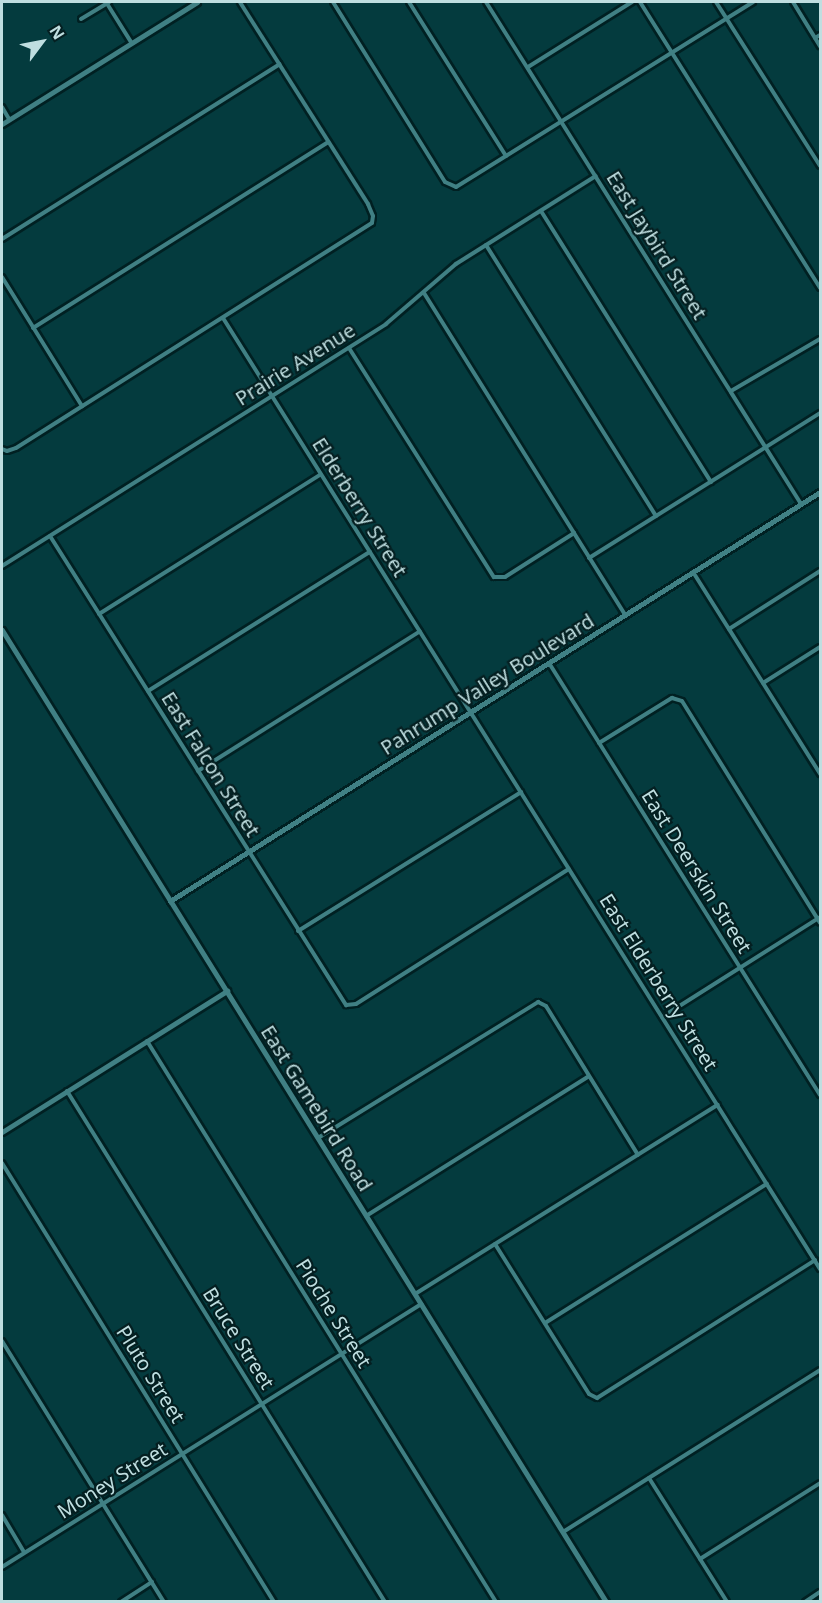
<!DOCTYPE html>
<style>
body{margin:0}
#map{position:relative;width:822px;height:1603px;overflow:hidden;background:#043b3e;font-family:"Noto Sans",sans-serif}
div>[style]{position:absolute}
.roads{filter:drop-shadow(2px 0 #002022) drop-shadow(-2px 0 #002022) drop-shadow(0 2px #002022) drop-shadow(0 -2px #002022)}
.street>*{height:4px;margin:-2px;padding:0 2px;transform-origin:2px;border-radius:2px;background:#408084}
.secondary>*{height:5px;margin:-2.5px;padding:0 2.5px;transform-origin:2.5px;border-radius:2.5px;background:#408084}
span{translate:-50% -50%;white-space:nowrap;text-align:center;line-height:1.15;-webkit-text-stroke:4.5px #041f21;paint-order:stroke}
.street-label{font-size:20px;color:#bfdee0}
.frame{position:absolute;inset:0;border:3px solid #bfdee0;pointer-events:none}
.north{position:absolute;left:12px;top:12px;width:60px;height:60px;-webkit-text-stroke:4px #041f21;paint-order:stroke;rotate:58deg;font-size:16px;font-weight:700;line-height:24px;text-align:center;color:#bfdee0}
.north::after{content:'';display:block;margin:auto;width:21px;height:27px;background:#bfdee0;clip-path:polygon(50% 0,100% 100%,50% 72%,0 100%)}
</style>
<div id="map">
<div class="roads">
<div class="street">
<div style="left:106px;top:2px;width:47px;rotate:58deg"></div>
<div style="left:333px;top:2px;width:212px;rotate:58.1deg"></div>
<div style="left:445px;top:182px;width:12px;rotate:24deg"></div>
<div style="left:456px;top:187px;width:350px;rotate:-31.9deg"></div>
<div style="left:409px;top:2px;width:182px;rotate:57.8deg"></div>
<div style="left:486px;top:2px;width:593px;rotate:57.89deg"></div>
<div style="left:640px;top:2px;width:338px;rotate:57.8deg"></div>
<div style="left:716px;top:2px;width:194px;rotate:57.6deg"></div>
<div style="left:793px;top:2px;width:52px;rotate:58.5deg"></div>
<div style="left:81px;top:19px;width:33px;rotate:-31deg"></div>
<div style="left:815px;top:38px;width:6px;rotate:-31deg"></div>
<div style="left:528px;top:67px;width:123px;rotate:-32deg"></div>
<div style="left:2px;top:107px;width:14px;rotate:60deg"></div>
<div style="left:541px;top:211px;width:320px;rotate:57.9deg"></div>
<div style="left:2px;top:239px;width:328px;rotate:-32.2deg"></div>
<div style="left:486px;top:245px;width:320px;rotate:57.9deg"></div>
<div style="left:2px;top:277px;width:152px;rotate:58.2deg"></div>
<div style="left:424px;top:293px;width:380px;rotate:58deg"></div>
<div style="left:223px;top:318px;width:1123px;rotate:57.88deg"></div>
<div style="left:33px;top:328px;width:349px;rotate:-32.2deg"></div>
<div style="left:349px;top:348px;width:271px;rotate:57.7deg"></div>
<div style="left:494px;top:577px;width:11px"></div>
<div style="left:505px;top:577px;width:82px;rotate:-32.5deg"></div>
<div style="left:731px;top:391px;width:103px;rotate:-30.3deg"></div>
<div style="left:2px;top:449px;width:5px;rotate:22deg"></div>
<div style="left:7px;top:451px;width:9px;rotate:-18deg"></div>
<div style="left:16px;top:448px;width:421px;rotate:-32.3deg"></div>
<div style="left:372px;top:223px;width:7px;rotate:-82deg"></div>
<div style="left:373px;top:216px;width:13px;rotate:-113deg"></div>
<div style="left:368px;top:204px;width:239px;rotate:-122.4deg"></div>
<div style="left:50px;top:536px;width:555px;rotate:57.74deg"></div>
<div style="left:346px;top:1005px;width:10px;rotate:-6deg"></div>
<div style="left:356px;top:1004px;width:252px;rotate:-32.4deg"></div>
<div style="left:589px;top:558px;width:273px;rotate:-32.1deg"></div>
<div style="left:2px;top:566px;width:454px;rotate:-32.2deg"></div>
<div style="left:386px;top:324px;width:92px;rotate:-40.6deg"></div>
<div style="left:456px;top:264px;width:165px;rotate:-32.2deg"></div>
<div style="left:693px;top:572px;width:239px;rotate:57.8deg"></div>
<div style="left:99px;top:614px;width:262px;rotate:-32.2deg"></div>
<div style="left:729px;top:629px;width:108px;rotate:-32.5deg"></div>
<div style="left:549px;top:663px;width:510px;rotate:57.9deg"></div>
<div style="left:763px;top:683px;width:67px;rotate:-32.3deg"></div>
<div style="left:148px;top:691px;width:262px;rotate:-32.1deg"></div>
<div style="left:599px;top:743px;width:86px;rotate:-31.7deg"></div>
<div style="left:672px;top:698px;width:10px;rotate:17deg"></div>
<div style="left:682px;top:701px;width:261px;rotate:58.1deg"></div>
<div style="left:198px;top:771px;width:262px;rotate:-32.2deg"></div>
<div style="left:298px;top:931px;width:263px;rotate:-31.9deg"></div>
<div style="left:662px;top:1017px;width:187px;rotate:-32.3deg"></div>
<div style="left:147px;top:1041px;width:661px;rotate:58.11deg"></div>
<div style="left:67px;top:1091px;width:602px;rotate:58.11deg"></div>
<div style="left:318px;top:1138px;width:259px;rotate:-31.7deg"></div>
<div style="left:538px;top:1002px;width:9px;rotate:27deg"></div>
<div style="left:546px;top:1006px;width:175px;rotate:58.3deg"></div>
<div style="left:2px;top:1163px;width:516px;rotate:58.22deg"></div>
<div style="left:366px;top:1216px;width:263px;rotate:-32.1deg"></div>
<div style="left:495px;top:1244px;width:177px;rotate:57.9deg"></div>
<div style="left:589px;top:1394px;width:9px;rotate:27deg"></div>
<div style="left:597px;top:1398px;width:258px;rotate:-32.3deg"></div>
<div style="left:415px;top:1294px;width:357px;rotate:-32deg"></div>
<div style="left:545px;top:1323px;width:262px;rotate:-32.1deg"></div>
<div style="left:2px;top:1341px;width:307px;rotate:58.2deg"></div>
<div style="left:649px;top:1478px;width:146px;rotate:57.8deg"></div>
<div style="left:2px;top:1515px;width:43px;rotate:59.3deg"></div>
<div style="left:563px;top:1532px;width:304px;rotate:-32.2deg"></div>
<div style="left:700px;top:1559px;width:142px;rotate:-32.3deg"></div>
<div style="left:2px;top:1567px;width:495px;rotate:-32.1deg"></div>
<div style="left:121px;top:1602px;width:37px;rotate:-33deg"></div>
<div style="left:805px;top:1602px;width:18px;rotate:-34deg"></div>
</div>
<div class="secondary">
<div style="left:2px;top:124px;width:230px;rotate:-32deg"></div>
<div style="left:2px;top:630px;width:1144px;rotate:58.14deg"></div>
<div style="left:170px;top:901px;width:768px;rotate:-32.18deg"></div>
<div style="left:2px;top:1132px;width:266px;rotate:-32.1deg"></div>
</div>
</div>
<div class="street-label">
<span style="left:657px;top:245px;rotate:58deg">East Jaybird Street</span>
<span style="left:295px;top:364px;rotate:-32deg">Prairie Avenue</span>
<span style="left:360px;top:507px;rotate:58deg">Elderberry Street</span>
<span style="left:487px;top:684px;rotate:-32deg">Pahrump Valley Boulevard</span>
<span style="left:211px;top:764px;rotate:58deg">East Falcon Street</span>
<span style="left:697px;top:871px;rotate:58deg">East Deerskin Street</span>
<span style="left:659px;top:982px;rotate:58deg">East Elderberry Street</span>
<span style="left:317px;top:1108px;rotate:58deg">East Gamebird Road</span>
<span style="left:334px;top:1313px;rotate:58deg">Pioche Street</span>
<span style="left:239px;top:1338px;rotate:58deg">Bruce Street</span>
<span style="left:151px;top:1374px;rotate:58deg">Pluto Street</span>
<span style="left:112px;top:1480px;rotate:-32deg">Money Street</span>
</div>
<div class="frame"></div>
<div class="north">N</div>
</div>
